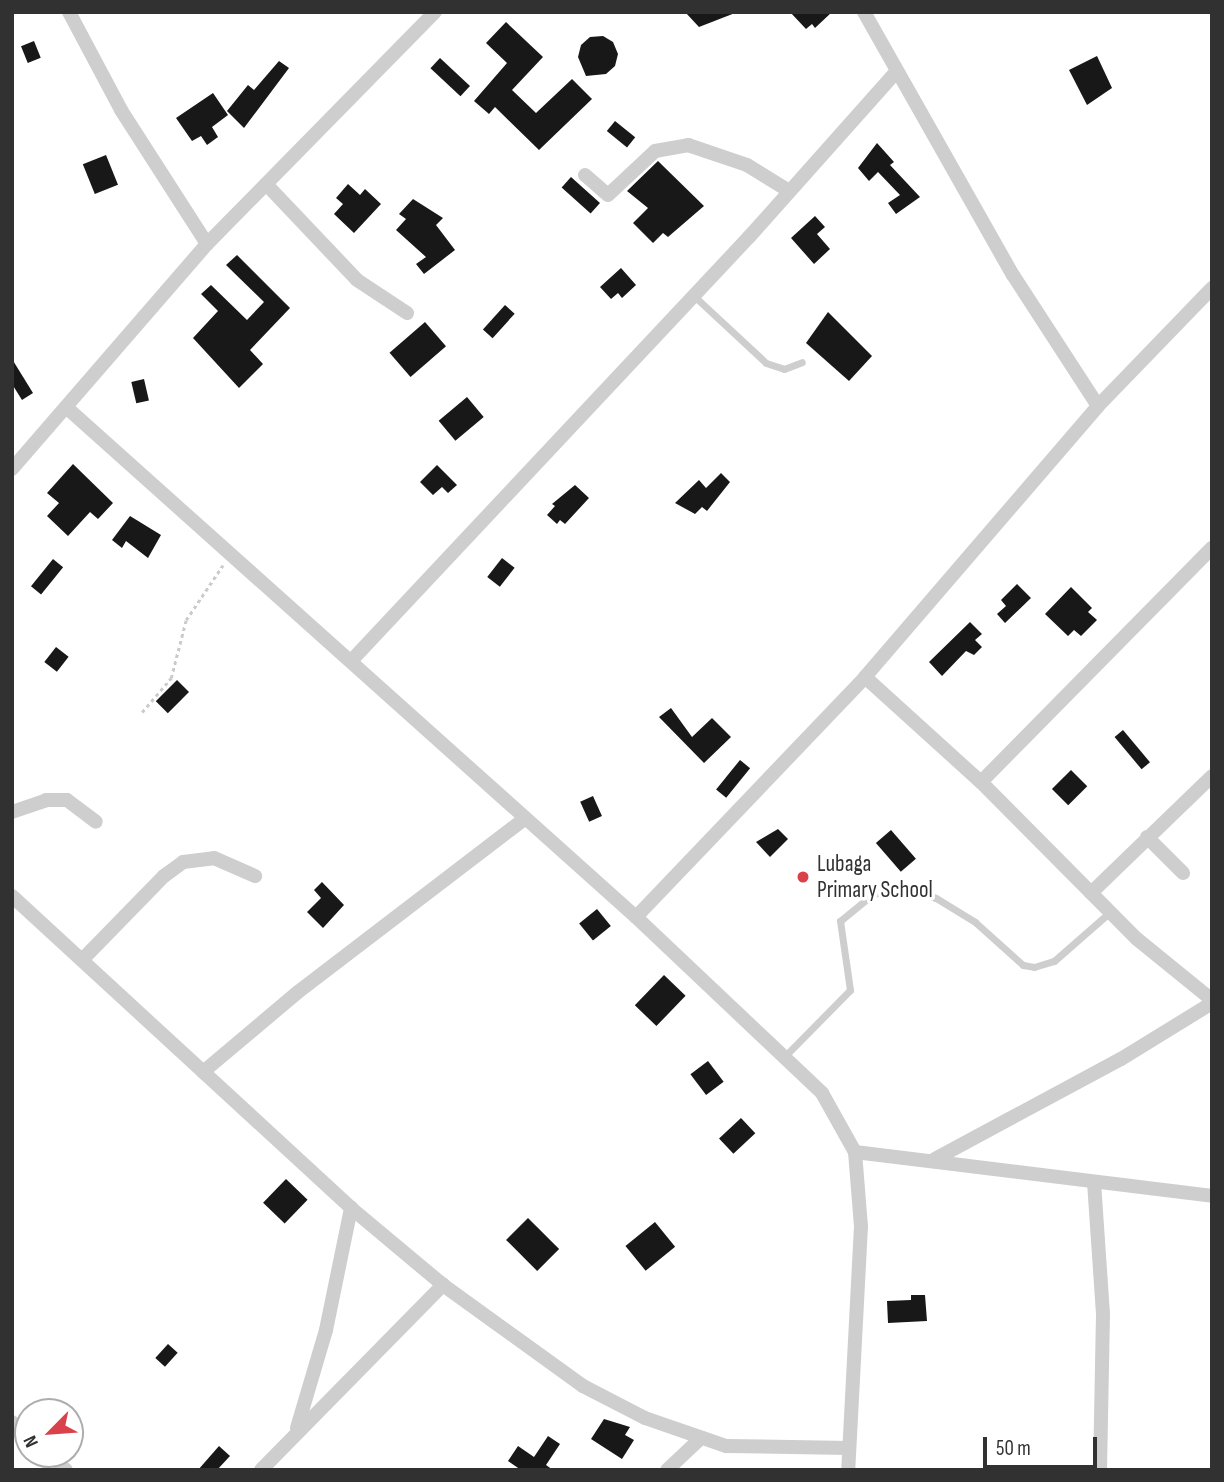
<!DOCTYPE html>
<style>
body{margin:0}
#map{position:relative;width:1224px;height:1482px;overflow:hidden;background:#fff;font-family:"Sofia Sans Condensed",sans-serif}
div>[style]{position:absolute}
.building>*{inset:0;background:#181818;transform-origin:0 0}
.path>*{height:2.5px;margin-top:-1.25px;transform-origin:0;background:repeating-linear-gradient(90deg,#cbcbcb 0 3.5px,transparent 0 7px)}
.service>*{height:7px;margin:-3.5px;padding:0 3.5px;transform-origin:3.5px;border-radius:3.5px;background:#cecece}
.minor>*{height:14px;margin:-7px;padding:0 7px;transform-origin:7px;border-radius:7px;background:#cecece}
.dots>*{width:19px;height:19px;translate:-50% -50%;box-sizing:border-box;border:4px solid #fff;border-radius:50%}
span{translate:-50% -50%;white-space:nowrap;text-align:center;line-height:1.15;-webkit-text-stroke:7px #fff;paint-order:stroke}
.poi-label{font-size:23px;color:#313131}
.left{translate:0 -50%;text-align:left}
.frame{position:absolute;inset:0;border:14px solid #313131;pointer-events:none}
.north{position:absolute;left:14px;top:1398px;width:70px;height:70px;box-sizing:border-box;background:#fff;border:2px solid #adadad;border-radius:50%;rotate:245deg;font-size:19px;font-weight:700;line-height:28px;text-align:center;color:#313131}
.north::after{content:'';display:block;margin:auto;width:24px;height:32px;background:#d9424a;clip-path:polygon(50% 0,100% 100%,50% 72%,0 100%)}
.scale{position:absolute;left:983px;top:1437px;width:114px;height:32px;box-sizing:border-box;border:4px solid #313131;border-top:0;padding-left:9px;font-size:21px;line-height:24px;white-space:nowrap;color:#313131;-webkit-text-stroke:5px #fff;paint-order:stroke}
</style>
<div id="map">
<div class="building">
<div style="clip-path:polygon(685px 12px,735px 12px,735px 13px,699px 27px)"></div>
<div style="clip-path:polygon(790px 12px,832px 12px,815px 28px,812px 24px,806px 29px)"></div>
<div style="clip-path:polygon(506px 22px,543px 57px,512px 90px,536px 113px,572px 79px,592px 99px,539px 150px,495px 107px,489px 114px,474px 101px,507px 63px,486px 43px)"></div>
<div style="clip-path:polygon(603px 36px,613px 42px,618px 54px,615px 66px,606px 74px,586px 76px,578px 57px,581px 45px,590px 37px)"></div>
<div style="left:34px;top:41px;width:18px;height:14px;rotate:68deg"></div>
<div style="clip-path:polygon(1097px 56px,1112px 88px,1087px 105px,1069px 70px)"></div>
<div style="left:440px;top:58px;width:41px;height:14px;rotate:43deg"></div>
<div style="clip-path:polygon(279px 61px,289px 68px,244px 128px,227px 111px,248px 85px,254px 90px)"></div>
<div style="clip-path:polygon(213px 93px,228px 115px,212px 127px,218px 137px,207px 145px,201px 136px,192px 141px,176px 118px)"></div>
<div style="left:615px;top:121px;width:26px;height:13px;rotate:39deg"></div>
<div style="clip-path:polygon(877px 143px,894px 162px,890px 165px,920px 197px,896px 214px,888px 203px,900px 195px,878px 172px,869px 181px,858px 168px)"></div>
<div style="left:106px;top:155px;width:32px;height:25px;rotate:68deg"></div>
<div style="clip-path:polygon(658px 161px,704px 206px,668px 237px,663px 233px,653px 243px,633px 223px,648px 208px,627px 191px)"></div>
<div style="left:571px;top:177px;width:39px;height:14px;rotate:42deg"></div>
<div style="clip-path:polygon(348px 184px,360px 195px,365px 189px,381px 204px,354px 233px,334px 214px,343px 204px,336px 198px)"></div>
<div style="clip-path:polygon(413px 199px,443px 218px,436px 225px,455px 250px,424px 274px,416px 264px,426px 257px,396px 230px,406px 219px,399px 214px)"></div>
<div style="clip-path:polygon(815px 216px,825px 227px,817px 234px,830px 249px,814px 264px,791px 238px)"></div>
<div style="clip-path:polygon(237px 255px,290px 308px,250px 350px,263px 364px,239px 388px,193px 338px,218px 311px,201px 294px,211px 285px,247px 320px,264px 302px,226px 265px)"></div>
<div style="clip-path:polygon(621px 268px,636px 285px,622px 298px,618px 293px,611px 299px,600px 287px)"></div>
<div style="left:505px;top:305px;width:13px;height:33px;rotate:42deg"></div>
<div style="clip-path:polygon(828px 312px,872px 356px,849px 381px,806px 343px)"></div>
<div style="left:425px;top:322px;width:32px;height:47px;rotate:49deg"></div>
<div style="clip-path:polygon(12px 359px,33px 393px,22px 400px,12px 384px)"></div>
<div style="left:144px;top:379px;width:22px;height:13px;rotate:77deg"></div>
<div style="left:467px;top:397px;width:26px;height:37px;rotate:50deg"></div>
<div style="clip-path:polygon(73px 464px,113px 503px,98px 519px,90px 512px,68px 536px,47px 516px,59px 503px,47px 493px)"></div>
<div style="clip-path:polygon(437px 465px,457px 485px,448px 493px,442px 487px,433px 495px,420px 482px)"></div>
<div style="clip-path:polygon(721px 473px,730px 482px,707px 511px,702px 507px,695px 514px,675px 503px,699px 480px,706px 488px)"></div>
<div style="clip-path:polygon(575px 485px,589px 498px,565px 524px,560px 520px,557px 524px,547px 515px,555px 506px,552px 504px)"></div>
<div style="clip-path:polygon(130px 516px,161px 535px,148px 558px,126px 541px,122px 548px,112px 540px)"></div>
<div style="left:502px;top:558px;width:16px;height:24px;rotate:38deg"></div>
<div style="left:53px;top:559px;width:13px;height:35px;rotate:39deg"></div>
<div style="clip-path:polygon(1017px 584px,1031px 598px,1005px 623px,997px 614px,1006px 606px,1001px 600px)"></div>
<div style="clip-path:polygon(1071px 587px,1092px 608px,1088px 612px,1097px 620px,1081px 636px,1074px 630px,1068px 636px,1045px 614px)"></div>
<div style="clip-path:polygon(970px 622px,982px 634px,975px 640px,982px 647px,974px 655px,966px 651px,942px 676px,929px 662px)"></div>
<div style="left:56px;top:647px;width:16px;height:19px;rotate:38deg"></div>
<div style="left:177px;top:680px;width:17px;height:30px;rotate:45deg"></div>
<div style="clip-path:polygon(671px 708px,692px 737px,712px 718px,731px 737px,704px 763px,659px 717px)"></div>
<div style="left:1123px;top:730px;width:42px;height:11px;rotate:50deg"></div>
<div style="left:740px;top:760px;width:13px;height:38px;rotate:39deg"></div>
<div style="left:1071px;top:770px;width:23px;height:27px;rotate:45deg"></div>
<div style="left:593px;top:796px;width:22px;height:14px;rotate:66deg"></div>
<div style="clip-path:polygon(778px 829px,788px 839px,770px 857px,756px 842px)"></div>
<div style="left:891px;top:830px;width:38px;height:20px;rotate:49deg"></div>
<div style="clip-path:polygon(322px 882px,344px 905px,323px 928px,307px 912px,321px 898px,314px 890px)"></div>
<div style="left:597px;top:909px;width:22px;height:23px;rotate:51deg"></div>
<div style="left:664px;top:975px;width:30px;height:42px;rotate:44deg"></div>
<div style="left:708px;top:1061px;width:26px;height:22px;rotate:53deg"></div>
<div style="left:741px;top:1118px;width:21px;height:30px;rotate:47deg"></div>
<div style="left:286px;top:1179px;width:30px;height:33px;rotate:44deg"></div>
<div style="left:528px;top:1218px;width:44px;height:31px;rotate:45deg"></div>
<div style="left:655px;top:1222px;width:32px;height:38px;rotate:51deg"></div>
<div style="clip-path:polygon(911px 1295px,925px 1295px,927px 1321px,888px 1323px,887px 1301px,911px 1300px)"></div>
<div style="left:168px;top:1344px;width:13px;height:19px;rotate:42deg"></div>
<div style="clip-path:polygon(604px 1419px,630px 1427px,625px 1435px,634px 1440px,622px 1459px,591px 1439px)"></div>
<div style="clip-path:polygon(548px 1436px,560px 1444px,546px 1465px,553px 1470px,521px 1470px,508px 1461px,518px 1446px,534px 1457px)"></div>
<div style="clip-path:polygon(219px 1446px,230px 1456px,217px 1470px,198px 1470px)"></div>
</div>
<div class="path">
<div style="left:142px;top:712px;width:45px;rotate:-49.5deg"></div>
<div style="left:171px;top:678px;width:60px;rotate:-75.5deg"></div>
<div style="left:186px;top:620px;width:66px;rotate:-56.1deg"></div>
</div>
<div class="service">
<div style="left:694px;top:296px;width:98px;rotate:42.9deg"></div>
<div style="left:766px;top:363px;width:19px;rotate:18deg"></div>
<div style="left:784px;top:369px;width:19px;rotate:-21deg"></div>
<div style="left:784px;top:1057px;width:94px;rotate:-45.4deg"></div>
<div style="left:850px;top:990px;width:70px;rotate:-98.2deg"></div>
<div style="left:840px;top:921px;width:43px;rotate:-39.3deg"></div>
<div style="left:873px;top:894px;width:35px;rotate:-12deg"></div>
<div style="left:907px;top:887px;width:31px;rotate:21deg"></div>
<div style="left:936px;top:898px;width:46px;rotate:31.6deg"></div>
<div style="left:975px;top:922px;width:64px;rotate:41.9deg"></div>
<div style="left:1023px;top:965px;width:11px;rotate:10deg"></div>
<div style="left:1034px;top:967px;width:21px;rotate:-17deg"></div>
<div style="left:1054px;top:961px;width:74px;rotate:-41.2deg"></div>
</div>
<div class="minor">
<div style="left:69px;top:12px;width:111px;rotate:62deg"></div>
<div style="left:121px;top:110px;width:159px;rotate:57.3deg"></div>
<div style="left:864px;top:12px;width:302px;rotate:60.5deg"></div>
<div style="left:1013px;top:275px;width:156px;rotate:57deg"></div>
<div style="left:585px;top:175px;width:30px;rotate:41deg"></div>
<div style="left:608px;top:195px;width:64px;rotate:-43.1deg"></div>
<div style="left:655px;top:151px;width:34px;rotate:-10deg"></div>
<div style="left:688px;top:145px;width:62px;rotate:18.7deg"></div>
<div style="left:747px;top:165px;width:49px;rotate:31.8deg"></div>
<div style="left:266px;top:184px;width:132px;rotate:46.5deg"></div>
<div style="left:357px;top:280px;width:60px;rotate:33.4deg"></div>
<div style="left:66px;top:407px;width:765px;rotate:41.82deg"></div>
<div style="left:636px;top:917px;width:256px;rotate:43.4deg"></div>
<div style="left:822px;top:1093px;width:68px;rotate:60.8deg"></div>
<div style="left:855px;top:1152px;width:74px;rotate:85.4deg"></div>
<div style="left:861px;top:1226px;width:244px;rotate:93deg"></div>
<div style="left:12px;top:469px;width:298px;rotate:-49.1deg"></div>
<div style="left:207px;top:244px;width:325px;rotate:-45.5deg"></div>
<div style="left:352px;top:660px;width:580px;rotate:-46.82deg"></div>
<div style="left:749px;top:237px;width:221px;rotate:-48.3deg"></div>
<div style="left:865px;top:677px;width:156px;rotate:42.2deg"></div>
<div style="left:981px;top:782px;width:221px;rotate:45.2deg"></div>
<div style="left:1137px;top:939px;width:97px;rotate:39.1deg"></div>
<div style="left:981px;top:782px;width:329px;rotate:-45.4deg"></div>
<div style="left:12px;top:812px;width:36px;rotate:-19deg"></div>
<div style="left:46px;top:800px;width:21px"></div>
<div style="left:67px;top:800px;width:36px;rotate:37deg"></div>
<div style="left:1147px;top:837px;width:51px;rotate:45deg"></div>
<div style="left:1091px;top:893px;width:168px;rotate:-44deg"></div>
<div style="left:12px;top:896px;width:461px;rotate:42.6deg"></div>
<div style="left:351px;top:1208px;width:120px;rotate:39.9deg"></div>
<div style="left:443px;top:1285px;width:173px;rotate:35.8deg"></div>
<div style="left:583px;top:1386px;width:70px;rotate:27.3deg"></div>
<div style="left:645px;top:1418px;width:86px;rotate:19.1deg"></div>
<div style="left:726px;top:1446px;width:123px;rotate:0.9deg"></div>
<div style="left:636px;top:917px;width:332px;rotate:-46.3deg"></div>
<div style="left:865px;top:677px;width:357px;rotate:-49.3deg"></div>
<div style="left:1098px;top:406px;width:164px;rotate:-46deg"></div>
<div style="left:83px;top:959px;width:116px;rotate:-45.7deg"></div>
<div style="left:164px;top:876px;width:24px;rotate:-36deg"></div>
<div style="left:183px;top:862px;width:31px;rotate:-7deg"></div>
<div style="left:214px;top:858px;width:45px;rotate:23.7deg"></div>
<div style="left:203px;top:1072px;width:124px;rotate:-40.1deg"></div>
<div style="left:298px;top:992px;width:283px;rotate:-37.4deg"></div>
<div style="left:855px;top:1152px;width:360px;rotate:7deg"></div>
<div style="left:935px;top:1159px;width:211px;rotate:-28.3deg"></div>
<div style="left:1121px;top:1059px;width:107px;rotate:-31.6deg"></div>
<div style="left:1094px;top:1182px;width:132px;rotate:86.1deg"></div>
<div style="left:1103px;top:1314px;width:156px;rotate:91.1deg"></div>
<div style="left:12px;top:1422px;width:21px;rotate:41deg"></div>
<div style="left:297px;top:1428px;width:102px;rotate:-73.5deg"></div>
<div style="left:326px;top:1330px;width:125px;rotate:-78.4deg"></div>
<div style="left:48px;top:1454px;width:24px;rotate:42deg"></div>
<div style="left:261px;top:1470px;width:260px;rotate:-45.5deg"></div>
<div style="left:667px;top:1470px;width:47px;rotate:-43.3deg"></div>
</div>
<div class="dots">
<div style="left:803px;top:877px;background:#d9424a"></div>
</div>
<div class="poi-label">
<span class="left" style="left:817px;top:877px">Lubaga<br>Primary School</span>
</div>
<div class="frame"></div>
<div class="north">N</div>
<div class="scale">50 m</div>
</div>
